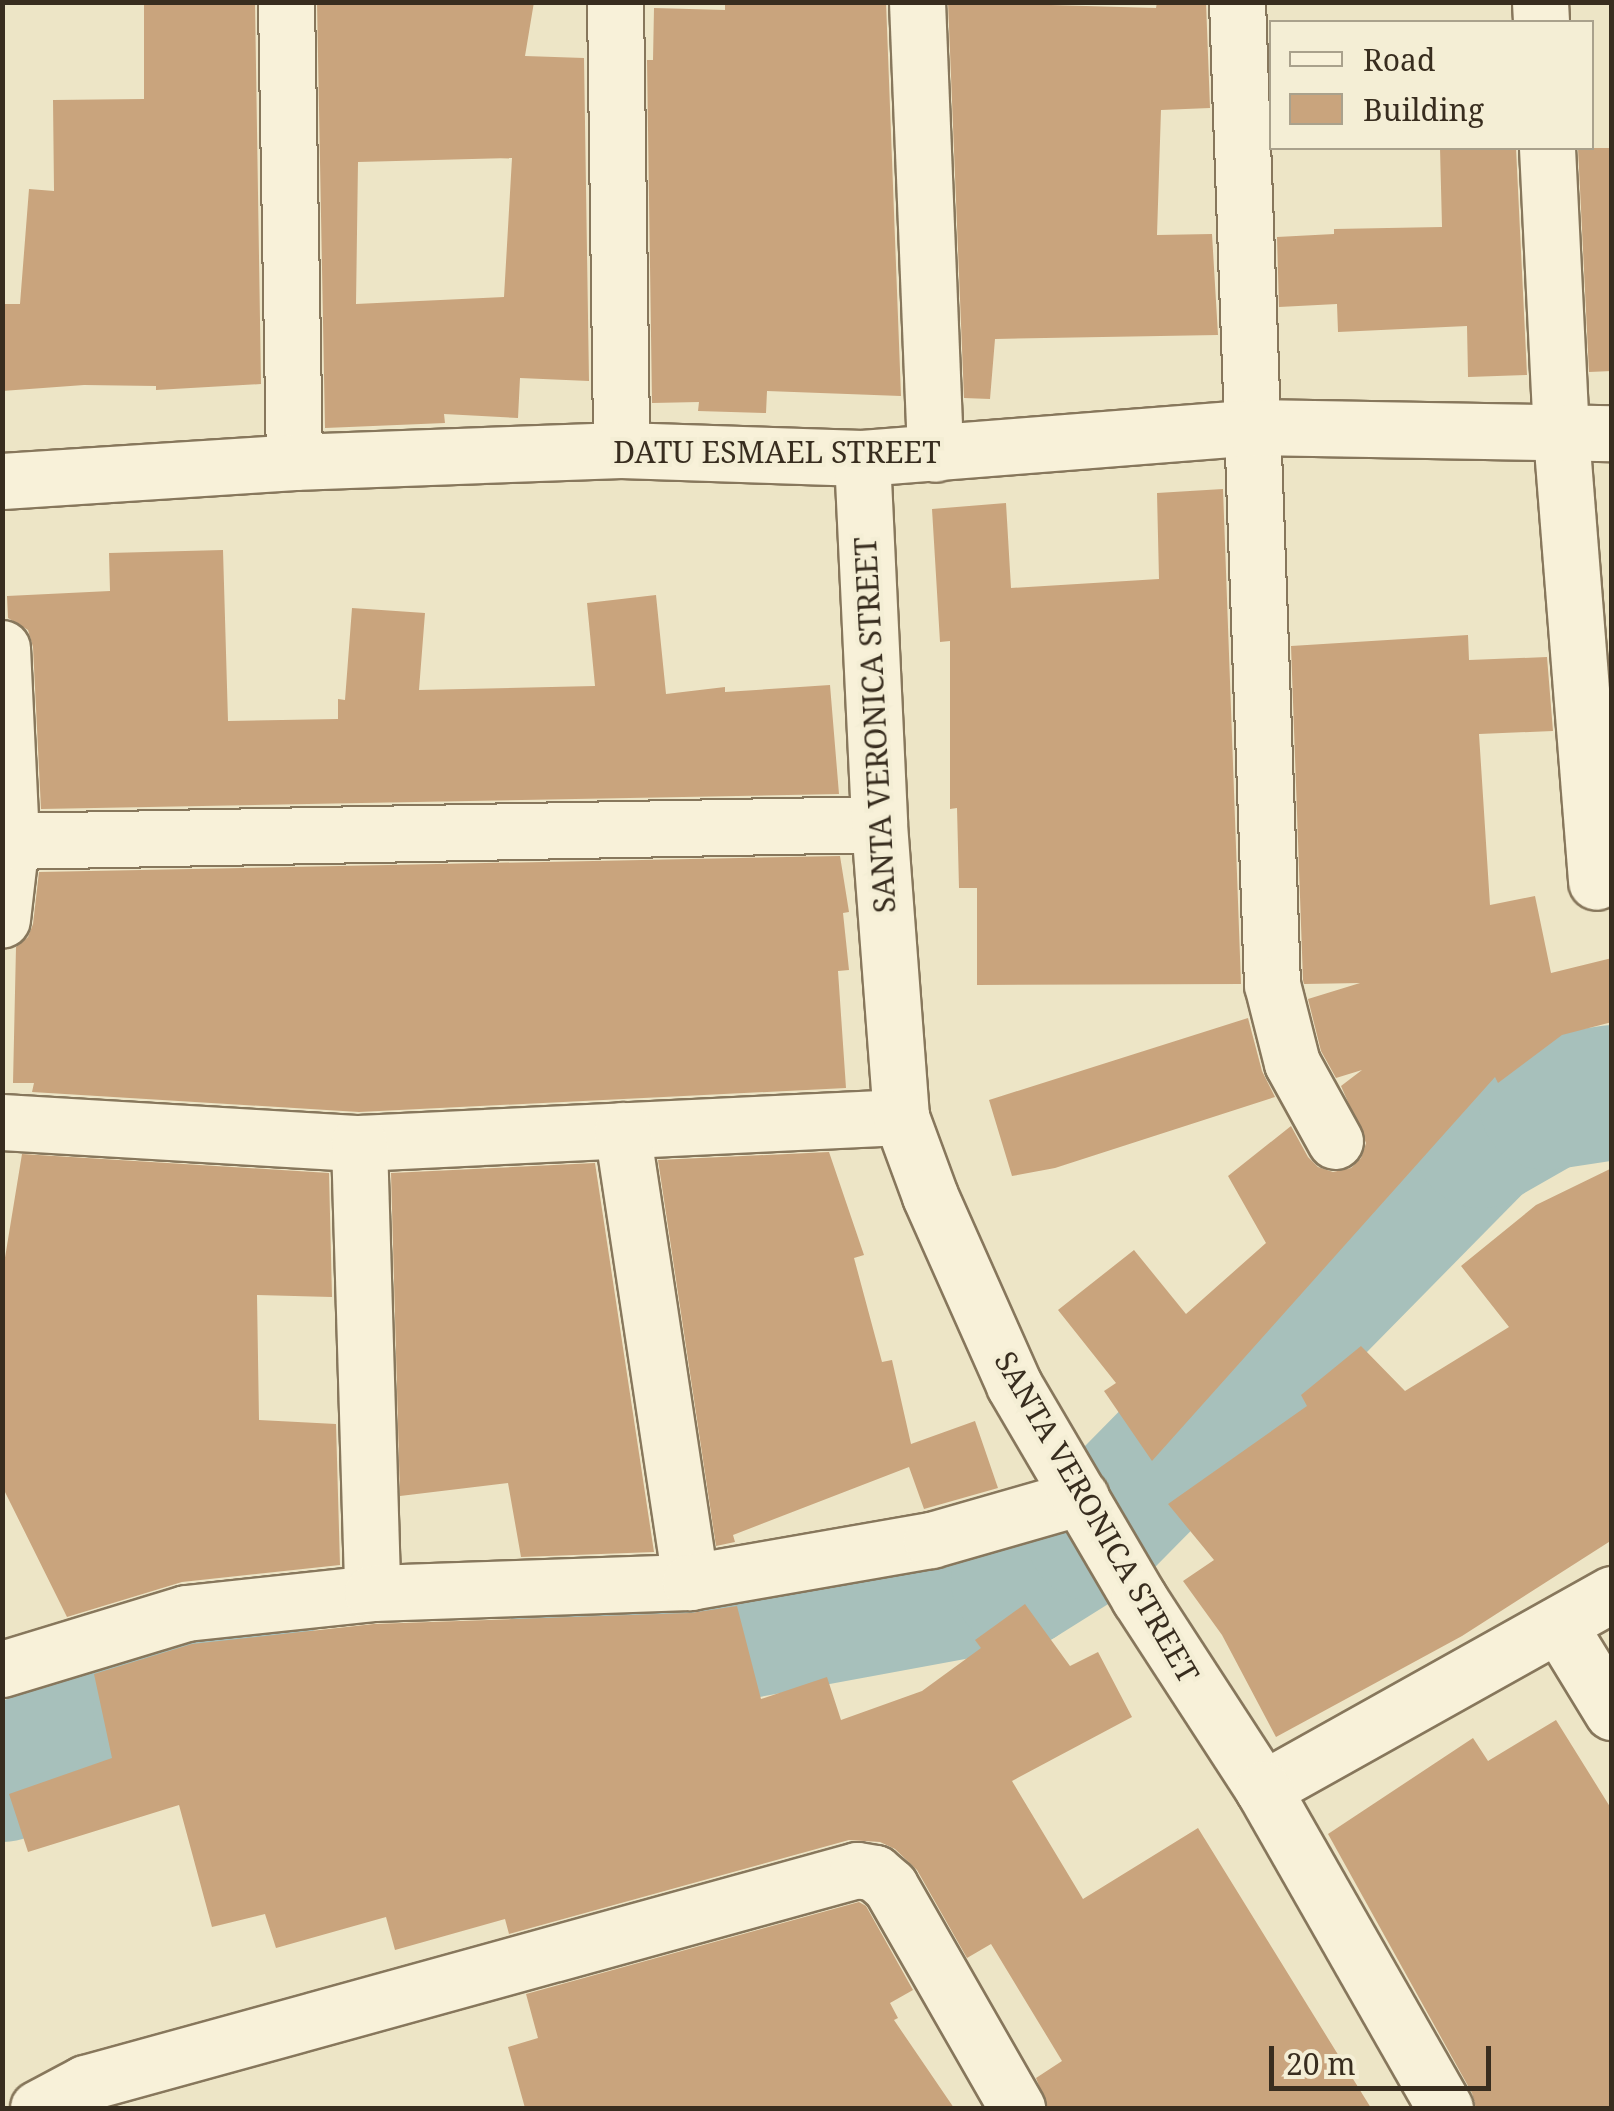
<!DOCTYPE html>
<style>
body{margin:0}
#map{position:relative;width:1614px;height:2111px;overflow:hidden;background:#ede5c6;font-family:"Noto Serif",serif}
div>[style]{position:absolute}
.river>*{height:135px;margin:-67.5px;padding:0 67.5px;transform-origin:67.5px;border-radius:67.5px;background:#a7c0bb}
.building>*{inset:0;background:#c9a47d}
.roads{filter:drop-shadow(2px 0 #87775c) drop-shadow(-2px 0 #87775c) drop-shadow(0 2px #87775c) drop-shadow(0 -2px #87775c)}
.street>*{height:55px;margin:-27.5px;padding:0 27.5px;transform-origin:27.5px;border-radius:27.5px;background:#f8f1d9}
.secondary>*{height:55px;margin:-27.5px;padding:0 27.5px;transform-origin:27.5px;border-radius:27.5px;background:#f8f1d9}
span{translate:-50% -50%;white-space:nowrap;text-align:center;line-height:1.15;-webkit-text-stroke:8px #f4eed5;paint-order:stroke}
.street-label{font-size:30px;color:#382d1f}
.frame{position:absolute;inset:0;border:5px solid #382d1f;pointer-events:none}
.legend{position:absolute;left:1269px;top:20px;width:325px;height:130px;box-sizing:border-box;background:#f4eed5;border:2px solid #a9a18c;margin:0;padding:12px 18px;list-style:none;font-size:30px;color:#382d1f}
.legend li{display:flex;align-items:center;gap:20px;height:50px}
.legend b{width:50px;border:2px solid #a9a18c}
.scale{position:absolute;left:1269px;top:2046px;width:222px;height:45px;box-sizing:border-box;border:5px solid #382d1f;border-top:0;padding-left:12px;font-size:30px;line-height:35px;white-space:nowrap;color:#382d1f;-webkit-text-stroke:8px #f4eed5;paint-order:stroke}
</style>
<div id="map">
<div class="river">
<div style="left:559px;top:1665px;width:467px;rotate:-10.5deg"></div>
<div style="left:1018px;top:1580px;width:89px;rotate:-32.1deg"></div>
<div style="left:1093px;top:1533px;width:552px;rotate:-45.44deg"></div>
<div style="left:1480px;top:1140px;width:76px;rotate:-29.9deg"></div>
<div style="left:1546px;top:1102px;width:67px;rotate:-8.6deg"></div>
<div style="left:2px;top:1774px;width:172px;rotate:-23.3deg"></div>
<div style="left:160px;top:1706px;width:130px;rotate:-5.8deg"></div>
</div>
<div class="building">
<div style="clip-path:polygon(144px 2px,255px 2px,261px 384px,156px 390px,156px 386px,84px 385px,2px 391px,2px 304px,20px 304px,29px 189px,54px 191px,53px 100px,144px 99px)"></div>
<div style="clip-path:polygon(evenodd,317px 2px,534px 2px,525px 56px,584px 58px,589px 381px,520px 378px,518px 418px,444px 414px,445px 423px,325px 428px,317px 2px,512px 158px,504px 297px,356px 304px,358px 162px,512px 158px)"></div>
<div style="clip-path:polygon(725px 2px,886px 2px,901px 396px,767px 391px,766px 413px,698px 411px,699px 402px,652px 403px,647px 60px,653px 60px,654px 8px,725px 10px)"></div>
<div style="clip-path:polygon(948px 2px,1156px 8px,1157px 2px,1206px 2px,1210px 108px,1161px 110px,1157px 235px,1212px 234px,1218px 335px,995px 339px,990px 399px,964px 398px)"></div>
<div style="clip-path:polygon(1440px 148px,1516px 148px,1527px 375px,1468px 377px,1467px 326px,1338px 332px,1337px 304px,1279px 307px,1277px 237px,1334px 234px,1334px 229px,1442px 227px)"></div>
<div style="clip-path:polygon(1578px 148px,1612px 148px,1612px 371px,1589px 372px)"></div>
<div style="clip-path:polygon(1223px 489px,1241px 984px,977px 985px,977px 888px,959px 888px,957px 808px,950px 809px,950px 641px,940px 642px,932px 509px,1006px 503px,1011px 588px,1159px 579px,1157px 493px)"></div>
<div style="clip-path:polygon(223px 550px,228px 721px,338px 719px,338px 699px,345px 700px,352px 608px,425px 613px,419px 690px,595px 686px,587px 603px,656px 595px,666px 694px,725px 687px,725px 692px,830px 685px,839px 794px,41px 809px,33px 647px,28px 630px,8px 618px,7px 596px,110px 591px,109px 553px)"></div>
<div style="clip-path:polygon(1468px 635px,1469px 660px,1547px 657px,1553px 731px,1479px 734px,1490px 905px,1535px 896px,1551px 973px,1612px 958px,1612px 1022px,1562px 1035px,1498px 1083px,1495px 1077px,1152px 1461px,1104px 1391px,1116px 1383px,1058px 1310px,1134px 1250px,1186px 1314px,1266px 1243px,1228px 1176px,1291px 1126px,1308px 1157px,1318px 1167px,1333px 1172px,1351px 1168px,1361px 1158px,1366px 1143px,1341px 1086px,1362px 1070px,1336px 1078px,1321px 1051px,1308px 999px,1360px 983px,1304px 984px,1303px 980px,1291px 646px)"></div>
<div style="clip-path:polygon(840px 856px,849px 912px,843px 913px,849px 970px,838px 971px,846px 1088px,359px 1112px,32px 1092px,34px 1083px,13px 1083px,16px 947px,28px 937px,33px 924px,39px 872px)"></div>
<div style="clip-path:polygon(1248px 1018px,1262px 1071px,1275px 1097px,1055px 1168px,1012px 1176px,989px 1100px)"></div>
<div style="clip-path:polygon(829px 1152px,864px 1255px,854px 1258px,882px 1362px,892px 1360px,911px 1444px,975px 1421px,998px 1488px,924px 1509px,909px 1467px,733px 1535px,735px 1542px,716px 1546px,658px 1160px)"></div>
<div style="clip-path:polygon(22px 1154px,329px 1173px,332px 1297px,257px 1295px,259px 1420px,336px 1424px,340px 1565px,182px 1582px,67px 1617px,2px 1486px,2px 1276px)"></div>
<div style="clip-path:polygon(595px 1163px,654px 1552px,521px 1557px,508px 1483px,400px 1496px,391px 1173px)"></div>
<div style="clip-path:polygon(1612px 1168px,1612px 1540px,1462px 1636px,1276px 1737px,1222px 1635px,1183px 1581px,1214px 1560px,1168px 1504px,1307px 1406px,1301px 1395px,1361px 1346px,1405px 1391px,1509px 1327px,1461px 1266px,1536px 1205px)"></div>
<div style="clip-path:polygon(1025px 1604px,1070px 1666px,1098px 1652px,1132px 1717px,1012px 1781px,1083px 1899px,1198px 1828px,1371px 2108px,1048px 2108px,1036px 2078px,1062px 2061px,991px 1944px,967px 1958px,917px 1870px,895px 1849px,880px 1842px,849px 1840px,509px 1934px,505px 1919px,395px 1950px,386px 1917px,276px 1948px,265px 1914px,212px 1927px,179px 1805px,28px 1852px,9px 1794px,112px 1758px,94px 1674px,192px 1644px,374px 1624px,691px 1613px,737px 1606px,761px 1699px,827px 1677px,841px 1720px,922px 1691px,981px 1648px,975px 1640px)"></div>
<div style="clip-path:polygon(1556px 1720px,1612px 1810px,1612px 2108px,1476px 2108px,1472px 2093px,1328px 1834px,1473px 1738px,1488px 1761px)"></div>
<div style="clip-path:polygon(859px 1902px,866px 1906px,913px 1990px,890px 2003px,898px 2018px,894px 2020px,954px 2108px,525px 2108px,508px 2047px,538px 2038px,526px 1994px)"></div>
</div>
<div class="roads">
<div class="street">
<div style="left:286px;top:2px;width:460px;rotate:89deg"></div>
<div style="left:615px;top:2px;width:448px;rotate:89.2deg"></div>
<div style="left:917px;top:2px;width:452px;rotate:87.7deg"></div>
<div style="left:1237px;top:2px;width:983px;rotate:87.96deg"></div>
<div style="left:1272px;top:984px;width:81px;rotate:75.8deg"></div>
<div style="left:1292px;top:1063px;width:89px;rotate:61.1deg"></div>
<div style="left:1540px;top:2px;width:20px;rotate:87deg"></div>
<div style="left:1547px;top:148px;width:287px;rotate:87.2deg"></div>
<div style="left:1561px;top:435px;width:448px;rotate:85.5deg"></div>
<div style="left:862px;top:458px;width:391px;rotate:-4.5deg"></div>
<div style="left:1252px;top:427px;width:360px;rotate:1deg"></div>
<div style="left:2px;top:648px;width:193px;rotate:87.3deg"></div>
<div style="left:11px;top:841px;width:79px;rotate:96.6deg"></div>
<div style="left:11px;top:841px;width:868px;rotate:-1.12deg"></div>
<div style="left:2px;top:1122px;width:358px;rotate:3.4deg"></div>
<div style="left:359px;top:1143px;width:543px;rotate:-2.75deg"></div>
<div style="left:622px;top:1130px;width:457px;rotate:81.4deg"></div>
<div style="left:359px;top:1143px;width:450px;rotate:88.3deg"></div>
<div style="left:1560px;top:1627px;width:100px;rotate:58.5deg"></div>
<div style="left:2px;top:1669px;width:192px;rotate:-16.9deg"></div>
<div style="left:186px;top:1613px;width:187px;rotate:-6.1deg"></div>
<div style="left:372px;top:1593px;width:318px;rotate:-2deg"></div>
<div style="left:690px;top:1582px;width:245px;rotate:-9.9deg"></div>
<div style="left:931px;top:1540px;width:156px;rotate:-16deg"></div>
<div style="left:1263px;top:1789px;width:400px;rotate:-29.2deg"></div>
<div style="left:38px;top:2108px;width:53px;rotate:-28deg"></div>
<div style="left:85px;top:2083px;width:801px;rotate:-15.42deg"></div>
<div style="left:857px;top:1870px;width:18px;rotate:9deg"></div>
<div style="left:875px;top:1873px;width:20px;rotate:41deg"></div>
<div style="left:890px;top:1886px;width:256px;rotate:60.2deg"></div>
</div>
<div class="secondary">
<div style="left:2px;top:481px;width:293px;rotate:-3.7deg"></div>
<div style="left:294px;top:462px;width:327px;rotate:-2.1deg"></div>
<div style="left:621px;top:450px;width:241px;rotate:1.9deg"></div>
<div style="left:862px;top:458px;width:366px;rotate:87.3deg"></div>
<div style="left:879px;top:824px;width:294px;rotate:85.7deg"></div>
<div style="left:901px;top:1117px;width:84px;rotate:69.8deg"></div>
<div style="left:930px;top:1196px;width:207px;rotate:66deg"></div>
<div style="left:1014px;top:1385px;width:247px;rotate:59.6deg"></div>
<div style="left:1139px;top:1598px;width:228px;rotate:57deg"></div>
<div style="left:1263px;top:1789px;width:367px;rotate:60.3deg"></div>
</div>
</div>
<div class="street-label">
<span style="left:777px;top:452px">DATU ESMAEL STREET</span>
<span style="left:875px;top:725px;rotate:-93deg">SANTA VERONICA STREET</span>
<span style="left:1097px;top:1517px;rotate:60deg">SANTA VERONICA STREET</span>
</div>
<div class="frame"></div>
<ul class="legend">
<li><b style="height:12px;background:#f8f1d9"></b>Road</li>
<li><b style="height:28px;background:#c9a47d"></b>Building</li>
</ul>
<div class="scale">20 m</div>
</div>
